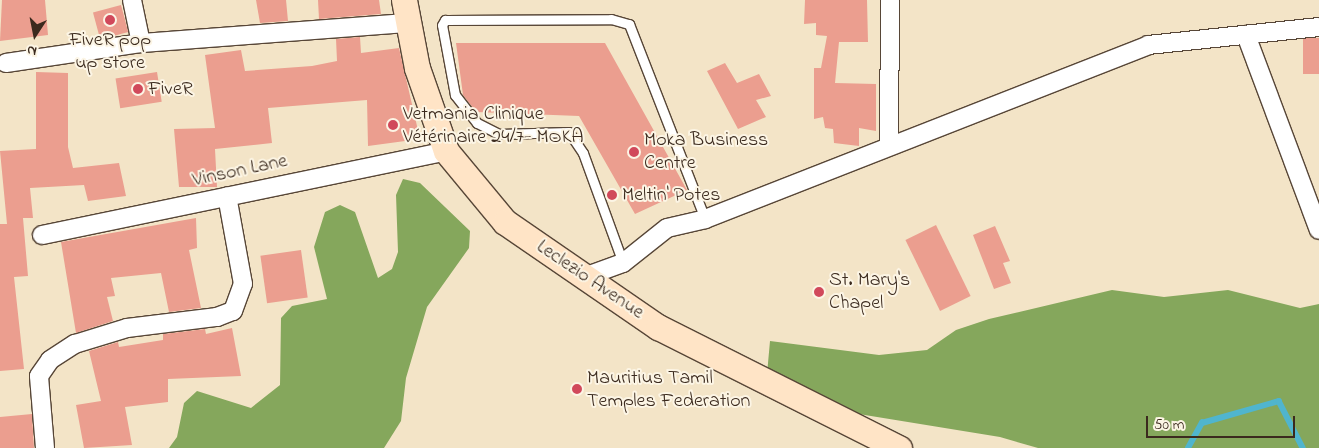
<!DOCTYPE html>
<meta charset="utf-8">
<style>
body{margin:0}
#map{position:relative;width:1319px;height:448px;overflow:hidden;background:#f3e4c7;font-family:"Indie Flower",sans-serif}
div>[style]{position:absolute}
.forest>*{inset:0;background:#85a75c}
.stream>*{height:5.5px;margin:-2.75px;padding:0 2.75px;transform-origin:2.75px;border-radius:2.75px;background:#50b5ce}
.building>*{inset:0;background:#eb9e8f;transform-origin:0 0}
.roads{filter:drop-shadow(1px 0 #574637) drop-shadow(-1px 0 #574637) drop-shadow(0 1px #574637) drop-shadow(0 -1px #574637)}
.service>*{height:9px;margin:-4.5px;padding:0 4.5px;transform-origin:4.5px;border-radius:4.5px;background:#fff}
.minor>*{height:18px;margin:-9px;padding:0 9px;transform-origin:9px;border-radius:9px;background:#fff}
.secondary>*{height:25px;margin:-12.5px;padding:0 12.5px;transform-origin:12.5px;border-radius:12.5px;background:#ffe4c6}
.dots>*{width:14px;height:14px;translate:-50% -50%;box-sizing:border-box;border:2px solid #fcf5e5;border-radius:50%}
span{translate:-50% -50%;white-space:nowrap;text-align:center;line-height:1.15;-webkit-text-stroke:4px #fcf5e5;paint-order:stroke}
.poi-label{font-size:20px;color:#3b2a1e}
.left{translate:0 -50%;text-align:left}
.street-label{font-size:20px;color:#3b2a1e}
.north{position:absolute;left:10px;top:10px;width:50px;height:50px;-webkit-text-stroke:4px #fcf5e5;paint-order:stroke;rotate:191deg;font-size:14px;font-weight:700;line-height:20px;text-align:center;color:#3b2a1e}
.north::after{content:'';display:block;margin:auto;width:18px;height:22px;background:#3b2a1e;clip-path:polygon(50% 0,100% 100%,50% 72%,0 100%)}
.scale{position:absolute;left:1146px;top:416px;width:149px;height:22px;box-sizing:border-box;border:2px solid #3b2a1e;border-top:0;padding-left:6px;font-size:15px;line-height:18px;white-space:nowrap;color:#3b2a1e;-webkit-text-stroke:4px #fcf5e5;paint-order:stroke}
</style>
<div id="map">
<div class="forest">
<div style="clip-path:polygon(403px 179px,420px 183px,470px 231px,469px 248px,427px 307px,406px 378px,401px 421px,384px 448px,169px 448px,177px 437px,184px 403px,197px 391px,251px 408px,280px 385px,281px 318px,292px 306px,327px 299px,314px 247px,325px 212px,340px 205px,355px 212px,378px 278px,392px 269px,398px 252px,396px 195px)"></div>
<div style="clip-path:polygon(1112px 290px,1164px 297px,1228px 290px,1300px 308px,1319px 304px,1319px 448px,1038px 448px,1000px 437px,785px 402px,767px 374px,770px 341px,879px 355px,927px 350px,956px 330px,989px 319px)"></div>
</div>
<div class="stream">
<div style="left:1188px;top:448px;width:29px;rotate:-61deg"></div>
<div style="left:1202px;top:423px;width:80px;rotate:-15.9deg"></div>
<div style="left:1279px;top:401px;width:53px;rotate:62.9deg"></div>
</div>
<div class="building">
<div style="clip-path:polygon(2px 0,45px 0,48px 35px,0 41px)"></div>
<div style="clip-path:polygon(256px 0,286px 0,288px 21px,260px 23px)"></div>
<div style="clip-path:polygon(318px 0,379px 0,381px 14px,319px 19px)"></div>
<div style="clip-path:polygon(805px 0,867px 0,868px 42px,839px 42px,835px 83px,876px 84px,876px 131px,859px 128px,859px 146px,834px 143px,833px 129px,825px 128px,823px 117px,814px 119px,814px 68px,821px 68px,827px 36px,816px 35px,816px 23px,804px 24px)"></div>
<div style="left:121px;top:5px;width:28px;height:29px;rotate:75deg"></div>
<div style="clip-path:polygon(360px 37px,361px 53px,399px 48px,420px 139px,368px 146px,367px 100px,268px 108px,272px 143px,215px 149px,217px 187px,179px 187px,174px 129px,215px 128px,205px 55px,241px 50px,245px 71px,312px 66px,337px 61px,336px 39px)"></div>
<div style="left:1319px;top:38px;width:36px;height:16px;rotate:90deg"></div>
<div style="clip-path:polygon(456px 43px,605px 43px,687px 190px,635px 214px,579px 116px,476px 112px,463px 95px)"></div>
<div style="clip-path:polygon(725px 63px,737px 83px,759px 74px,771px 96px,756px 100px,766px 117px,738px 129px,707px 71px)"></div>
<div style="clip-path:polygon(36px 72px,68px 73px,68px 147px,73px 168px,119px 163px,126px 196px,88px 201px,84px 185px,30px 188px,33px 218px,23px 218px,28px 276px,14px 277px,24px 369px,0 371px,0 224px,7px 224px,0 151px,36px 149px)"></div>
<div style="left:157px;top:72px;width:30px;height:42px;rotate:81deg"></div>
<div style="clip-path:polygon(196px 218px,197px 248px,189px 250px,201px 308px,169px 312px,161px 273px,111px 278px,115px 296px,107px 297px,113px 321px,76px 333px,61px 242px)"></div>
<div style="left:936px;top:225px;width:79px;height:34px;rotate:64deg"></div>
<div style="clip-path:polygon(995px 226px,1010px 261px,1003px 263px,1011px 283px,994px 289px,973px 235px)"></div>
<div style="left:301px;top:250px;width:48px;height:41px;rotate:82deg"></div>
<div style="clip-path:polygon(232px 328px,241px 376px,168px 379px,168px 402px,125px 407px,132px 445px,84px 448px,76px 405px,101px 401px,89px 351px,118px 342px,119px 347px,163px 340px,163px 334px,205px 329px,206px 334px)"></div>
<div style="clip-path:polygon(32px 414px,34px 448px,0 448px,0 417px)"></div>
</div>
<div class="roads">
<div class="service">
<div style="left:623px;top:263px;width:117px;rotate:-110deg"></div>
<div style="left:583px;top:153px;width:25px;rotate:-124deg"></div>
<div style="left:569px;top:132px;width:70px;rotate:178.4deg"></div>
<div style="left:499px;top:134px;width:25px;rotate:-153deg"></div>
<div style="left:477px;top:123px;width:36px;rotate:-128deg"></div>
<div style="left:455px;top:95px;width:71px;rotate:-100.5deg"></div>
<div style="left:442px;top:25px;width:6px;rotate:-59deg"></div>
<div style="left:445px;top:20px;width:166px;rotate:-0.3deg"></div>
<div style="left:611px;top:19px;width:19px;rotate:16deg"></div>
<div style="left:629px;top:24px;width:209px;rotate:68.7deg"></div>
</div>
<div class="minor">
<div style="left:132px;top:0;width:44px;rotate:78.2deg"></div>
<div style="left:1246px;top:35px;width:208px;rotate:69.5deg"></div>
<div style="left:6px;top:63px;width:136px;rotate:-8.4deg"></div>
<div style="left:141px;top:43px;width:267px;rotate:-4.3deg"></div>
<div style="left:889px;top:145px;width:145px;rotate:-89.6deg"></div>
<div style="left:42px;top:235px;width:413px;rotate:-11.7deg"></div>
<div style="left:587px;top:276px;width:38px;rotate:-20deg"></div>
<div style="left:623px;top:263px;width:56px;rotate:-38.5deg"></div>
<div style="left:667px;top:228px;width:39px;rotate:-13deg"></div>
<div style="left:705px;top:219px;width:476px;rotate:-21.4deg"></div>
<div style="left:1148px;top:45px;width:172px;rotate:-6deg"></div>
<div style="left:45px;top:448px;width:72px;rotate:-94.8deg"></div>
<div style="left:39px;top:376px;width:19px;rotate:-55deg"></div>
<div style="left:50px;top:360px;width:30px;rotate:-33deg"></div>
<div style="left:75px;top:344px;width:54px;rotate:-17.1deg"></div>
<div style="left:127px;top:328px;width:91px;rotate:-7deg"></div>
<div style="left:217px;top:317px;width:17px;rotate:-21deg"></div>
<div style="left:233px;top:311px;width:29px;rotate:-70deg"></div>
<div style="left:243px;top:284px;width:89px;rotate:-100.3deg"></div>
</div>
<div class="secondary">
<div style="left:404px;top:0;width:69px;rotate:79.2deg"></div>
<div style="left:417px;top:68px;width:88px;rotate:70.7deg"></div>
<div style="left:446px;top:151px;width:92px;rotate:50.3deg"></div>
<div style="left:505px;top:222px;width:186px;rotate:34.5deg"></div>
<div style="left:658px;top:327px;width:270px;rotate:26.7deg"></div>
</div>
</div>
<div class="dots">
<div style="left:110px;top:20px;background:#d1495b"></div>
<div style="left:138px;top:89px;background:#d1495b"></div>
<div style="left:393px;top:125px;background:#d1495b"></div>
<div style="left:634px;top:152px;background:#d1495b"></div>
<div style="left:612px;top:195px;background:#d1495b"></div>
<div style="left:819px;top:292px;background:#d1495b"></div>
<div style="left:577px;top:389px;background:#d1495b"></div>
</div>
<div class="poi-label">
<span style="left:110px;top:52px">FiveR pop<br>up store</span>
<span class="left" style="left:148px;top:89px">FiveR</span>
<span class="left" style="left:403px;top:126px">Vetmania Clinique<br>Vétérinaire 24/7- MOKA</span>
<span class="left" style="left:644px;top:152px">Moka Business<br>Centre</span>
<span class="left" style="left:622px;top:195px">Meltin' Potes</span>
<span class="left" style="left:829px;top:292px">St. Mary's<br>Chapel</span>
<span class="left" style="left:587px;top:390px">Mauritius Tamil<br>Temples Federation</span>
</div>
<div class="street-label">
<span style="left:240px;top:171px;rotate:-12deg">Vinson Lane</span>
<span style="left:590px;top:280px;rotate:34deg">Leclezio Avenue</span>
</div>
<div class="north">N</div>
<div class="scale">50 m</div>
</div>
